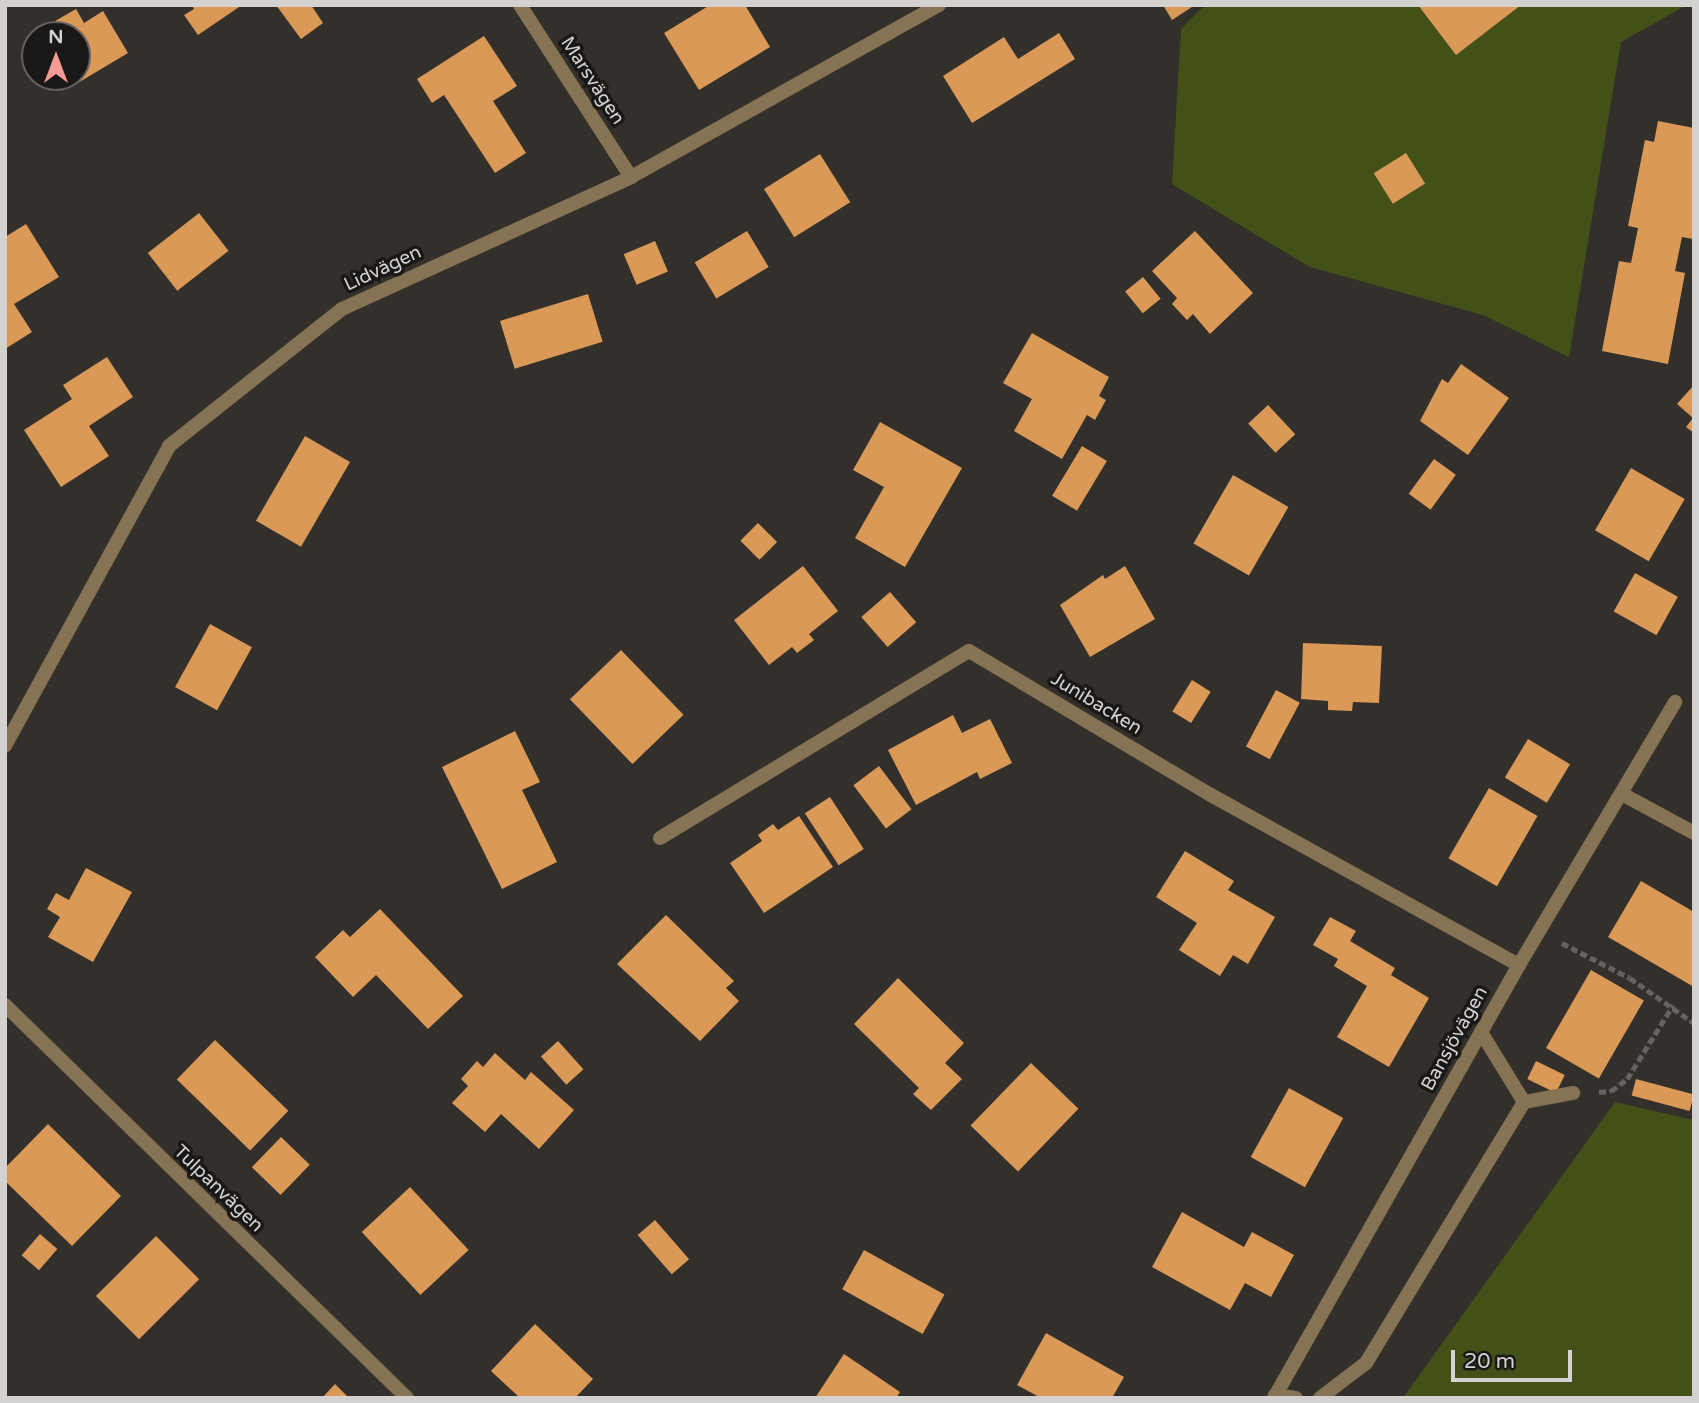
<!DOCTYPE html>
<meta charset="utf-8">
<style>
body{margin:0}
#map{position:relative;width:1699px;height:1403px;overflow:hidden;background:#33302c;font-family:"Varela Round",sans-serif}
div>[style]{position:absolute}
.green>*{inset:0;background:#435118}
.building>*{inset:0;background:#db9958;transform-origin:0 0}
.path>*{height:4.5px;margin-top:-2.25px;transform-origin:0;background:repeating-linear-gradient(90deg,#65625f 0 7px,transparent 0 10.5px)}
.service>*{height:14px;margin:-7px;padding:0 7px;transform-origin:7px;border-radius:7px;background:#857353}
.minor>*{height:14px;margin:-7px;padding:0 7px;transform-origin:7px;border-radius:7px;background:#857353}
span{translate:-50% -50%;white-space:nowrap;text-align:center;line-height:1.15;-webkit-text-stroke:7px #1a1817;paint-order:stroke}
.street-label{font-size:19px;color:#d4d2d0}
.frame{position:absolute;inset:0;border:7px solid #d4d2d0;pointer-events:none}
.north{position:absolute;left:21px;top:21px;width:70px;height:70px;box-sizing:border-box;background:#1a1817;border:2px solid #646261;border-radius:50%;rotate:0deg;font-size:19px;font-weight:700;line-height:28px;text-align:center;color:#d4d2d0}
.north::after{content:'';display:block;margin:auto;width:24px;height:32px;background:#f59b96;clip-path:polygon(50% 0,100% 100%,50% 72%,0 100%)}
.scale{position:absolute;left:1451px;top:1350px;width:121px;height:32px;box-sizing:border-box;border:4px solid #d4d2d0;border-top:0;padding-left:9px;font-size:21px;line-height:24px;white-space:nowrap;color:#d4d2d0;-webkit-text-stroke:5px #1a1817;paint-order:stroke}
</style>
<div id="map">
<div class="green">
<div style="clip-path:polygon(1205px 5px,1687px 5px,1621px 42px,1569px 357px,1483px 315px,1310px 267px,1172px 184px,1181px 29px)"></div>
<div style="clip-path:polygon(1615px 1102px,1694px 1120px,1694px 1398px,1403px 1398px)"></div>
</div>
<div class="building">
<div style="clip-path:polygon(192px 5px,242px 5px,198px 35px,184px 15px,194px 9px)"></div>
<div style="clip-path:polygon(276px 5px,311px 5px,323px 23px,301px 39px)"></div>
<div style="clip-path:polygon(710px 5px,745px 5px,770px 47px,699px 90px,664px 33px)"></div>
<div style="clip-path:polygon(1163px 5px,1195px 5px,1172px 20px)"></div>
<div style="clip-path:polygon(1418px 5px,1521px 5px,1456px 55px)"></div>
<div style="clip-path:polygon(76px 9px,84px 23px,103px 11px,128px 53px,71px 87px,65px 77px,77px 77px,77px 35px,31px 35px)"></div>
<div style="clip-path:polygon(1059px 33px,1075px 59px,972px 123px,943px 76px,1004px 37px,1018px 59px)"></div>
<div style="clip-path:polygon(484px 36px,517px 86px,493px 101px,526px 153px,495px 173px,444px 95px,432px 103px,417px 79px)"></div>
<div style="clip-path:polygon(1658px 121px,1694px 128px,1694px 235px,1693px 239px,1682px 237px,1675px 271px,1685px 273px,1668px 364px,1602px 351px,1619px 261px,1631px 263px,1638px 228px,1628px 226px,1645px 140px,1654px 142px)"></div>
<div style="left:1406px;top:153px;width:36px;height:38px;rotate:58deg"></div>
<div style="left:820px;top:154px;width:57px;height:66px;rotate:58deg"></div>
<div style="left:199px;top:213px;width:48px;height:65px;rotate:52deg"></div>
<div style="clip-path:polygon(26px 224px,59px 277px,14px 304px,32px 332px,5px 349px,5px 237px)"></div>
<div style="left:747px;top:231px;width:42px;height:61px;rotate:59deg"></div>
<div style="clip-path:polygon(1195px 231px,1253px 293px,1210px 334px,1193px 314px,1187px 320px,1172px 304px,1177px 298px,1152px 271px)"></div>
<div style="left:655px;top:241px;width:33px;height:34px;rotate:67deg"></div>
<div style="left:1143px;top:277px;width:28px;height:23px;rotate:51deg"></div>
<div style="left:588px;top:294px;width:50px;height:92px;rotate:73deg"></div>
<div style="clip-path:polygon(1032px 333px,1109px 377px,1099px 396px,1106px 400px,1095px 420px,1087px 415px,1062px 459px,1014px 431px,1032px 399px,1003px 383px)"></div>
<div style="clip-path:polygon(107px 357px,133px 397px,89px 426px,109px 456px,61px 487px,24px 430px,72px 399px,63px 385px)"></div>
<div style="clip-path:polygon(1461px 364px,1509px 398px,1468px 455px,1420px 421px,1442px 379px,1448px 383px)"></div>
<div style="clip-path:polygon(1694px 385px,1694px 433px,1686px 427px,1693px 418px,1677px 404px)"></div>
<div style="left:1268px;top:405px;width:40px;height:27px;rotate:47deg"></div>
<div style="clip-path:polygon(880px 422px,962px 468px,905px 567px,855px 538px,884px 487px,853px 470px)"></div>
<div style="left:305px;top:436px;width:52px;height:98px;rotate:30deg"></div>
<div style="left:1082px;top:446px;width:29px;height:58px;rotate:31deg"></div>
<div style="left:1434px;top:459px;width:27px;height:43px;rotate:36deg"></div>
<div style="left:1631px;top:468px;width:62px;height:72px;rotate:30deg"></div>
<div style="left:1233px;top:475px;width:64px;height:79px;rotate:30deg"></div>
<div style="left:758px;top:523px;width:27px;height:25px;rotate:45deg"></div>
<div style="clip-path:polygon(803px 566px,838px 611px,809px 634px,814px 640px,797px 653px,792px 647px,769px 665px,734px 620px)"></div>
<div style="clip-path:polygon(1125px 566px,1155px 619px,1090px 657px,1060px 605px,1103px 575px,1105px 579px)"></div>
<div style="left:1635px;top:573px;width:49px;height:44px;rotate:29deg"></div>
<div style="left:890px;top:592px;width:40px;height:38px;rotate:49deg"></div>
<div style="left:210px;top:624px;width:48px;height:72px;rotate:29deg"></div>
<div style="clip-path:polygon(1303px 643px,1382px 646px,1379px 703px,1353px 702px,1352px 711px,1328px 710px,1328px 701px,1301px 699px)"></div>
<div style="left:621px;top:650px;width:90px;height:71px;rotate:46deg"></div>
<div style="left:1192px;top:680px;width:22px;height:37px;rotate:32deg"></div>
<div style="left:1276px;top:690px;width:27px;height:64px;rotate:28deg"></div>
<div style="clip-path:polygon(953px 715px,962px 733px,990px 719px,1012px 763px,980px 779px,977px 772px,916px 805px,888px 750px)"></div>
<div style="clip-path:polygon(515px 731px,540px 782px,522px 790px,557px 862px,502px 889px,442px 767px)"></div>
<div style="left:1528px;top:739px;width:49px;height:45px;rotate:31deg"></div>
<div style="left:879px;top:766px;width:54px;height:32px;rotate:53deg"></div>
<div style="left:1489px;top:788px;width:56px;height:81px;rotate:30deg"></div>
<div style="left:830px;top:797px;width:62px;height:30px;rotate:57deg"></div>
<div style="clip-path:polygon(799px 816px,833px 867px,764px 913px,730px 863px,762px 841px,758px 835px,773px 824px,778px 830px)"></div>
<div style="clip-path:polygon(1185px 851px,1234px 881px,1228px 890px,1275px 917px,1248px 964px,1233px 955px,1220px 976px,1179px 950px,1197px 923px,1156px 897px)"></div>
<div style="clip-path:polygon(86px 868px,132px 892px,93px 962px,48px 937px,60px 917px,47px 909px,56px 893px,69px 900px)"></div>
<div style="clip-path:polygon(1641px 881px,1694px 912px,1694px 987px,1608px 937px)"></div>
<div style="clip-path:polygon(380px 909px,463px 996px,428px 1029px,376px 975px,353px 997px,315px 957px,343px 930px,350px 937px)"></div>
<div style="clip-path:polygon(666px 915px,734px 981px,726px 988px,739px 1001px,700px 1041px,617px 964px)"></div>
<div style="clip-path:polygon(1330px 917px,1356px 931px,1350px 941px,1395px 968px,1391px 975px,1429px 998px,1389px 1067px,1337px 1037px,1367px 986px,1334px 966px,1338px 959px,1313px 945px)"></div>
<div style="left:1591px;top:970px;width:61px;height:90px;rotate:30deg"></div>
<div style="clip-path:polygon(898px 978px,964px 1043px,945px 1063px,962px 1079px,931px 1110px,913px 1094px,919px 1088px,854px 1024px)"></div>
<div style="left:215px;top:1040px;width:102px;height:55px;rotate:44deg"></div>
<div style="left:558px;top:1041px;width:38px;height:23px;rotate:48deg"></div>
<div style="clip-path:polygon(495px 1053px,525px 1080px,531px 1072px,574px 1110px,539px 1149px,501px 1114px,485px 1132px,452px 1103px,468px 1086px,461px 1079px,477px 1061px,483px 1067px)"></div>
<div style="left:1536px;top:1061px;width:32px;height:20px;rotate:26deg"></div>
<div style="left:1031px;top:1063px;width:66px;height:87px;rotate:44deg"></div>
<div style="left:1636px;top:1079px;width:60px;height:17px;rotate:15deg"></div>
<div style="left:1289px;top:1088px;width:62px;height:79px;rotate:29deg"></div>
<div style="clip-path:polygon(48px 1124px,121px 1196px,72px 1246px,5px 1181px,5px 1168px)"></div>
<div style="left:281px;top:1137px;width:40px;height:42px;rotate:44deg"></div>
<div style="left:410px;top:1187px;width:86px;height:66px;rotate:47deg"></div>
<div style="clip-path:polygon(1182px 1212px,1244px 1247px,1252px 1232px,1294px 1255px,1271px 1297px,1245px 1283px,1230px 1310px,1152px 1267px)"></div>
<div style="left:655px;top:1220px;width:52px;height:23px;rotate:49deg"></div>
<div style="left:40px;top:1234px;width:23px;height:28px;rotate:41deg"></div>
<div style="left:156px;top:1236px;width:61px;height:85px;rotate:45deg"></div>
<div style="left:864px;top:1250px;width:92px;height:45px;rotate:29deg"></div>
<div style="clip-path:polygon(535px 1324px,593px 1379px,575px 1398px,520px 1398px,491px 1371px)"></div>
<div style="clip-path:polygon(1046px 1333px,1124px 1377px,1112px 1398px,1041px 1398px,1017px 1385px)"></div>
<div style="clip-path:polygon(844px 1354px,900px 1392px,896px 1398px,815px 1398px)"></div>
<div style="clip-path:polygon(335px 1384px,349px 1398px,322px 1398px)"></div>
</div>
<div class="path">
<div style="left:1562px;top:943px;width:76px;rotate:27.2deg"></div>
<div style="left:1630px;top:978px;width:78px;rotate:35.1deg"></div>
<div style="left:1599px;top:1092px;width:12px;rotate:-5deg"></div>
<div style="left:1611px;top:1091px;width:20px;rotate:-37deg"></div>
<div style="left:1627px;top:1079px;width:87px;rotate:-58.1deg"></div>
</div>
<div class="service">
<div style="left:1524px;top:1102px;width:50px;rotate:-10.4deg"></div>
<div style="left:1275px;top:1395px;width:21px;rotate:8deg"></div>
<div style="left:1320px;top:1398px;width:58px;rotate:-37.3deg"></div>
<div style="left:1366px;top:1363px;width:305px;rotate:-58.8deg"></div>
<div style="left:1524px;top:1102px;width:82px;rotate:-121.6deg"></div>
</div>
<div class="minor">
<div style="left:520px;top:5px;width:205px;rotate:57.2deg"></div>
<div style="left:5px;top:746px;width:342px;rotate:-61.3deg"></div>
<div style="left:169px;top:446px;width:221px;rotate:-38.4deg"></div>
<div style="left:342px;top:309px;width:318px;rotate:-24.5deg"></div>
<div style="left:631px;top:177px;width:353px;rotate:-29.2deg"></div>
<div style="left:1622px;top:794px;width:82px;rotate:28.4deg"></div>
<div style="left:660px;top:838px;width:361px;rotate:-31.2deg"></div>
<div style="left:969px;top:651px;width:279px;rotate:30.8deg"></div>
<div style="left:1209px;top:794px;width:354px;rotate:28.9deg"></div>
<div style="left:5px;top:1005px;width:562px;rotate:44.35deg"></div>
<div style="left:1274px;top:1398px;width:498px;rotate:-60.5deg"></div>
<div style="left:1519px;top:965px;width:306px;rotate:-59.3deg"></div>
</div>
<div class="street-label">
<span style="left:592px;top:81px;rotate:57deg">Marsvägen</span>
<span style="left:383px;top:269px;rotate:-25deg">Lidvägen</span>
<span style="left:1096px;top:704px;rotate:31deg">Junibacken</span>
<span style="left:1455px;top:1039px;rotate:-61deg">Bansjövägen</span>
<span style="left:218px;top:1189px;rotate:44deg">Tulpanvägen</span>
</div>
<div class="frame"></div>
<div class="north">N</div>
<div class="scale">20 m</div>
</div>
